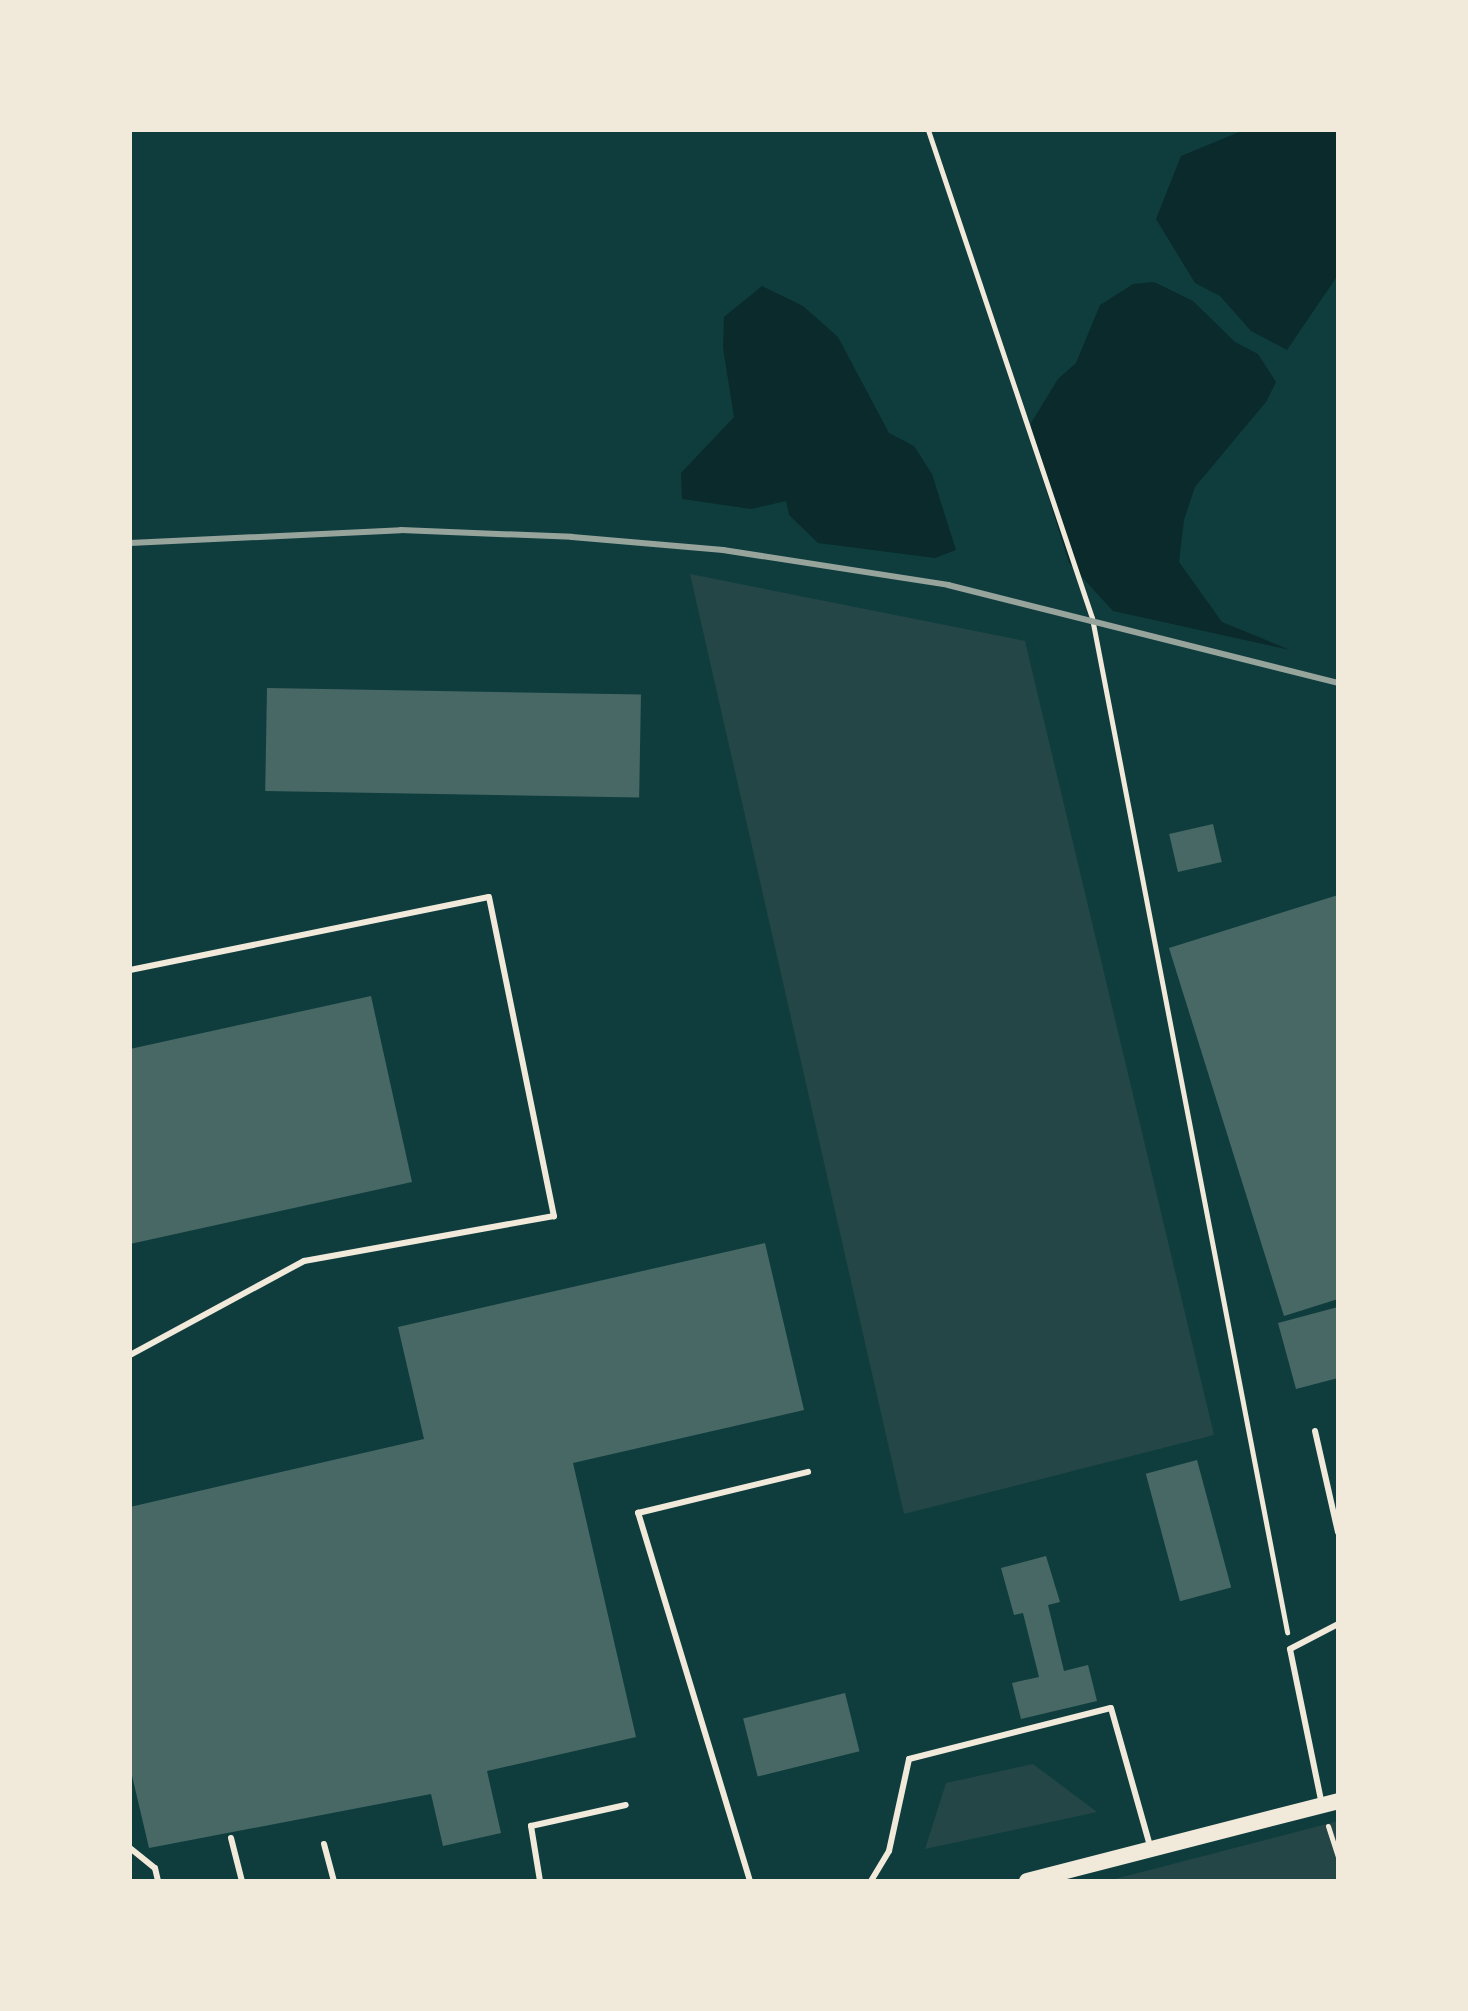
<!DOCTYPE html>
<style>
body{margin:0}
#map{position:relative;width:1468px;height:2011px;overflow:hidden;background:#0f3d3e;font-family:Lato,sans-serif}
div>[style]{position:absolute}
.green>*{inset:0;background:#244646}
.water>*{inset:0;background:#0a2a2b}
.building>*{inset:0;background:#486865;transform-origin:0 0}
.path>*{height:5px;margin:-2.5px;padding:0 2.5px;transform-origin:2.5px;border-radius:2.5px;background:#f1e9da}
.service>*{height:6px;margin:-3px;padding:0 3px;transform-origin:3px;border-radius:3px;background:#f1e9da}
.secondary>*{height:16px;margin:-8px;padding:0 8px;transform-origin:8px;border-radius:8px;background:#f1e9da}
.rail>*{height:6px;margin:-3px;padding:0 3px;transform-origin:3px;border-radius:3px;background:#97a49c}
span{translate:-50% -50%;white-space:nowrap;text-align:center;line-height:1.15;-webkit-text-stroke:6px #f1e9da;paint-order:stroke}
.frame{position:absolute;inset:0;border:132px solid #f1e9da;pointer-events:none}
</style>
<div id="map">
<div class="green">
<div style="clip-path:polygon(690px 574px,1025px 641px,1214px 1435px,904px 1514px)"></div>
<div style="clip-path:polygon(1033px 1764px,1097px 1812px,925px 1849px,946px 1783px)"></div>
<div style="clip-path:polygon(1338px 1821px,1338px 1881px,1107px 1881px)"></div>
</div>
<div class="water">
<div style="clip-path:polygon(1244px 130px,1338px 130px,1338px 275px,1287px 350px,1251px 331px,1220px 296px,1195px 283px,1156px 219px,1181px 156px)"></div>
<div style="clip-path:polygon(1154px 282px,1193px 301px,1235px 342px,1258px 354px,1276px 382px,1266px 402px,1195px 487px,1184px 520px,1179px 562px,1222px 622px,1290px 650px,1113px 611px,1069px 563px,1031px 442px,1031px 423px,1058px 379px,1076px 363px,1100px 305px,1133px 284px)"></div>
<div style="clip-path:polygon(762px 286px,803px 306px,838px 337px,889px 433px,914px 446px,932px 474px,956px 550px,935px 558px,818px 543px,789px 515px,786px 501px,751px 509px,682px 499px,681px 473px,734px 417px,723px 348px,724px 317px)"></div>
</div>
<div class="building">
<div style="left:267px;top:688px;width:374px;height:103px;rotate:1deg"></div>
<div style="left:1213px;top:824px;width:39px;height:45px;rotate:77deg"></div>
<div style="clip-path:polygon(1338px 895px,1338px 1299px,1284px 1316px,1169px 948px)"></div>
<div style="clip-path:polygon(371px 996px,412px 1182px,130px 1244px,130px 1049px)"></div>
<div style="clip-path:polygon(765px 1243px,804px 1410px,573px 1463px,636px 1737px,487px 1771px,501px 1833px,443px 1846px,431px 1794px,149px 1848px,130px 1767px,130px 1507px,424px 1439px,398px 1327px)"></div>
<div style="clip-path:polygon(1338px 1307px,1338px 1378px,1296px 1389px,1278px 1323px)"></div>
<div style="left:1197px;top:1460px;width:132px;height:53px;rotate:75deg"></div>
<div style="clip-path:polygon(1046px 1556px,1060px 1602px,1048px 1605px,1064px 1671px,1088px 1665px,1097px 1701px,1021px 1719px,1012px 1683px,1039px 1677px,1023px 1613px,1014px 1615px,1001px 1568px)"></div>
<div style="left:845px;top:1693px;width:60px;height:105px;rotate:76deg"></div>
</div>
<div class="path">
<div style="left:928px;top:130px;width:515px;rotate:71.42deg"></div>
<div style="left:1092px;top:618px;width:1033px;rotate:79.11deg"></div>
<div style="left:1328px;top:1826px;width:32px;rotate:72deg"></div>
</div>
<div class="service">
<div style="left:130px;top:970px;width:366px;rotate:-11.5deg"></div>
<div style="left:489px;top:897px;width:326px;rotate:78.5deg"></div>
<div style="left:554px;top:1216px;width:254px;rotate:169.8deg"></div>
<div style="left:304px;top:1261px;width:198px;rotate:151.6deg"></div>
<div style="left:1315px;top:1431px;width:104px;rotate:77.2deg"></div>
<div style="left:1322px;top:1805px;width:159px;rotate:-101.6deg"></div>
<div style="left:1290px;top:1649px;width:54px;rotate:-27.5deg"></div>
<div style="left:231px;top:1838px;width:44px;rotate:75.7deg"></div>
<div style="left:324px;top:1844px;width:38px;rotate:75deg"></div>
<div style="left:130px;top:1848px;width:32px;rotate:39deg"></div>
<div style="left:155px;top:1868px;width:13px;rotate:77deg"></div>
<div style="left:540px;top:1881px;width:56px;rotate:-99.3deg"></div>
<div style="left:531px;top:1826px;width:97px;rotate:-12.5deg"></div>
<div style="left:750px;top:1881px;width:385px;rotate:-106.9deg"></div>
<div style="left:638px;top:1513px;width:175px;rotate:-13.6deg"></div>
<div style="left:871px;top:1881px;width:35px;rotate:-59deg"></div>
<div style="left:889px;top:1851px;width:94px;rotate:-77.7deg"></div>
<div style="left:909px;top:1759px;width:208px;rotate:-14.2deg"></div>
<div style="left:1111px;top:1708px;width:143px;rotate:74.2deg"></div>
</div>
<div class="secondary">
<div style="left:1027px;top:1881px;width:321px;rotate:-14.4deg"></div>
</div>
<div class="rail">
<div style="left:130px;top:543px;width:271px;rotate:-2.7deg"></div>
<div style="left:401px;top:530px;width:171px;rotate:2.3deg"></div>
<div style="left:572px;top:537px;width:152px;rotate:4.9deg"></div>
<div style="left:723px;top:550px;width:228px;rotate:8.8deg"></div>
<div style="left:948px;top:585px;width:402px;rotate:14.1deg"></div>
</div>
<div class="frame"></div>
</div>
